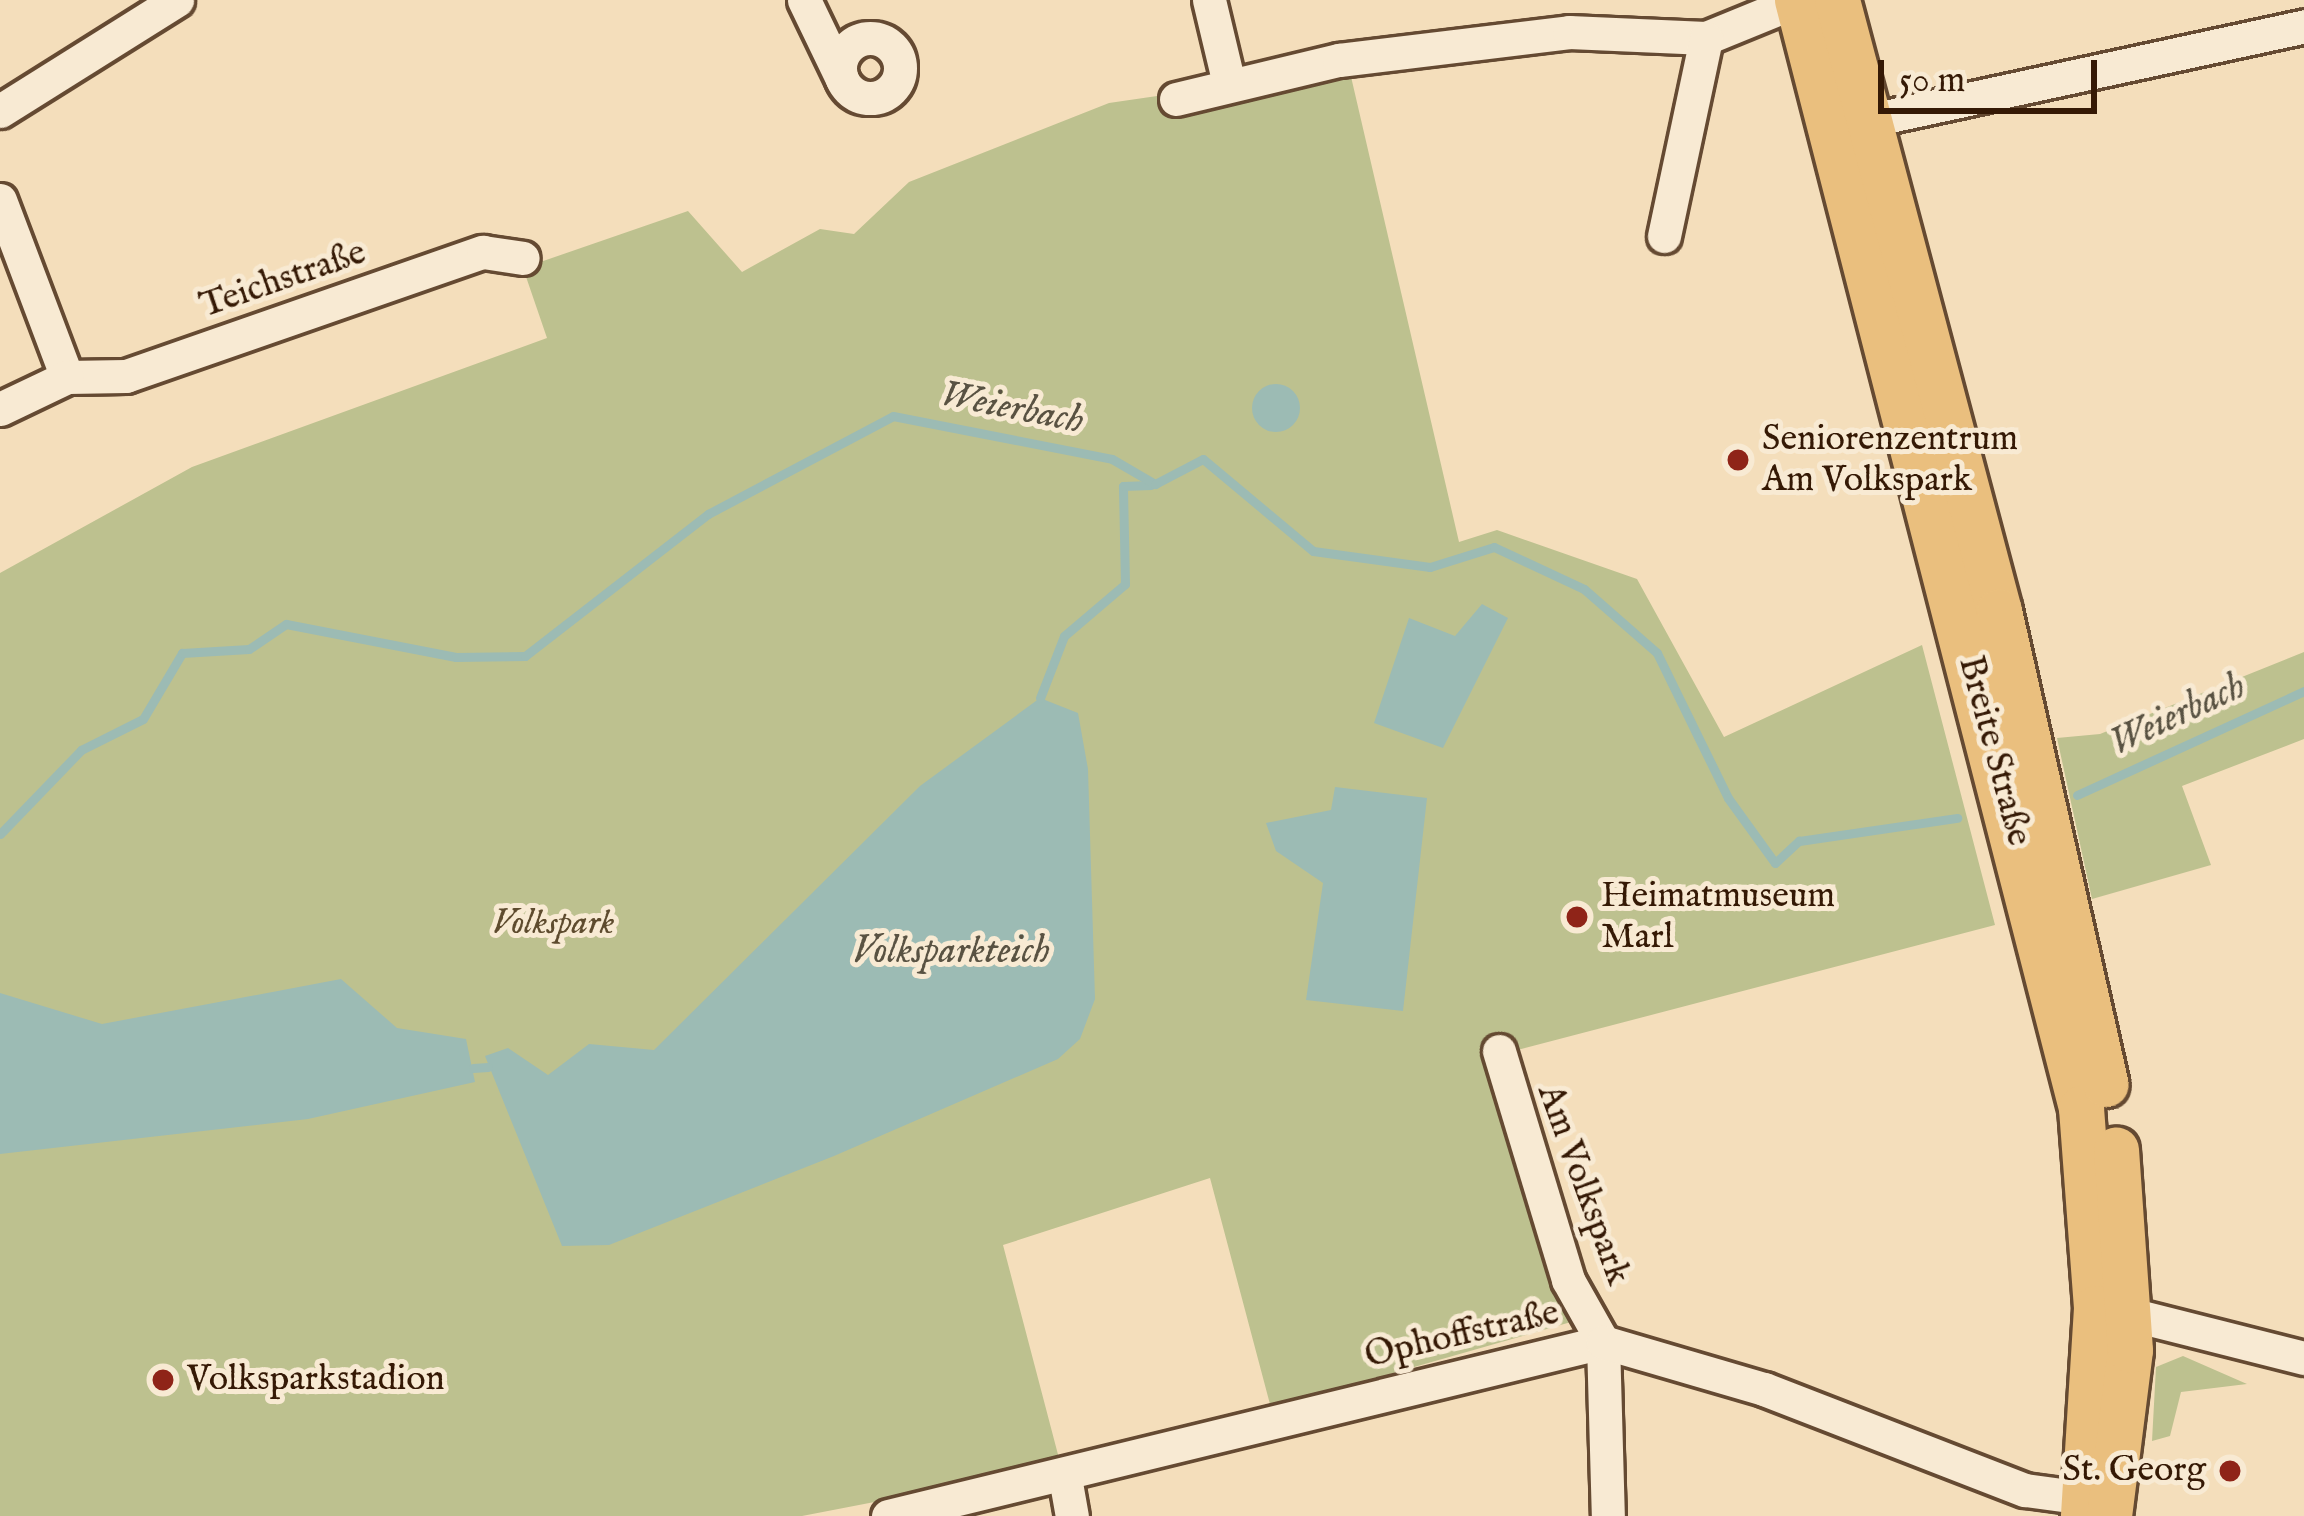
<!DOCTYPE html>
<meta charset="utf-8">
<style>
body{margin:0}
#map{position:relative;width:2304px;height:1516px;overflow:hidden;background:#f4debb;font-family:"IM FELL English",serif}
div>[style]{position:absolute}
.green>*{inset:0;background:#bdc18f}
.water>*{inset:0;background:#9cbbb4}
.round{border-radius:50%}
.stream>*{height:9px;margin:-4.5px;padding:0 4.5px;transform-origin:4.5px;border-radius:4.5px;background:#9cbbb4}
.roads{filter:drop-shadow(3px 0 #654a32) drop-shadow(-3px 0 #654a32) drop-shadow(0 3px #654a32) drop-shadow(0 -3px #654a32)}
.minor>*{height:33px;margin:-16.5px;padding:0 16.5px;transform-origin:16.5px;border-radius:16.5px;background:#f8ead3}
.minor>.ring{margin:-16.5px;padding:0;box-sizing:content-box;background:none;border:33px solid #f8ead3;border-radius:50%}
.major>*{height:45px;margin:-22.5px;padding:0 22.5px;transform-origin:22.5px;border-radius:22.5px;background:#eabf7e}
.dots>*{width:33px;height:33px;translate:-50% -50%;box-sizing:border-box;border:6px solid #f8ead3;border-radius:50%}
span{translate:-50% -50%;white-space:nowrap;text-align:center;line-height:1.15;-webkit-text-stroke:10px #f8ead3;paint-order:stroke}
.street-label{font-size:36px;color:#351905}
.poi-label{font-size:36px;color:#351905}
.left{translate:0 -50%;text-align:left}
.right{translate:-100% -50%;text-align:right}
.park-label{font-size:36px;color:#5e4b2e;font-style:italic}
.water-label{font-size:39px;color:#595242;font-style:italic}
.scale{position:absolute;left:1878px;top:60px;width:219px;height:54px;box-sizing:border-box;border:6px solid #351905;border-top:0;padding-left:15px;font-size:36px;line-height:42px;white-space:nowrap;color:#351905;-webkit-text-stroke:9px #f8ead3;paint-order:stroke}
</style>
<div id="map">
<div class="green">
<div style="clip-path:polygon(1349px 68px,1459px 542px,1497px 530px,1637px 579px,1724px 737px,1922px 645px,1995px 925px,1506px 1053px,1571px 1322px,1271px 1408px,1210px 1178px,1003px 1245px,1061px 1466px,802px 1516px,0 1516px,0 573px,192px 467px,547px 338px,523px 268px,688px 211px,742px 272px,820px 229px,854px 234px,909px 182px,1109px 103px)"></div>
<div style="clip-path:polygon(2304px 652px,2304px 739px,2182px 786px,2211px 865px,2092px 899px,2057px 738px,2100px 734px)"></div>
<div style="clip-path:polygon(2183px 1356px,2247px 1384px,2181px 1392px,2170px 1436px,2152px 1441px,2156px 1367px)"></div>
</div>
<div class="water">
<div class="round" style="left:1252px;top:384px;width:48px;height:48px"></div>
<div style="clip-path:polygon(1482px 604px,1508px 618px,1443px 748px,1374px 723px,1409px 618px,1455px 636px)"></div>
<div style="clip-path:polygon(1040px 698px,1078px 713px,1088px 769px,1095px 999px,1080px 1039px,1058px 1059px,834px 1156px,609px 1245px,562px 1246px,485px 1056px,508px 1048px,548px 1075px,589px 1044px,654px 1050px,920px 786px)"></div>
<div style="clip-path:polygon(1335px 787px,1427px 798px,1403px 1011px,1306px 1000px,1323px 883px,1276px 851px,1266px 823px,1331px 810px)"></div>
<div style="clip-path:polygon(341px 979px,397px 1028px,466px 1039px,475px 1082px,308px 1119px,0 1154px,0 993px,102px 1024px)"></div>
</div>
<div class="stream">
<div style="left:1040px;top:698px;width:66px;rotate:-68.8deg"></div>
<div style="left:1064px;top:636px;width:80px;rotate:-40.4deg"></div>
<div style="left:1125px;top:584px;width:98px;rotate:-91.2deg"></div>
<div style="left:1123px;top:486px;width:28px;rotate:-2deg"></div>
<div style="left:2077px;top:795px;width:250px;rotate:-24.6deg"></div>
<div style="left:0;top:834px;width:117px;rotate:-46deg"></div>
<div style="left:81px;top:750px;width:69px;rotate:-26.6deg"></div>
<div style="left:143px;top:719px;width:77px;rotate:-59.4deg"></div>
<div style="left:182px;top:653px;width:67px;rotate:-3.4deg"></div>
<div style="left:249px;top:649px;width:45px;rotate:-34deg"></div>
<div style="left:286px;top:624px;width:173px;rotate:11deg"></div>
<div style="left:456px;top:657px;width:69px;rotate:-0.8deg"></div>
<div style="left:525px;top:656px;width:232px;rotate:-37.8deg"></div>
<div style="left:708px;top:514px;width:209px;rotate:-27.9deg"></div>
<div style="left:893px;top:416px;width:223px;rotate:11.1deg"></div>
<div style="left:1112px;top:459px;width:50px;rotate:30.2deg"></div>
<div style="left:1155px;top:484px;width:54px;rotate:-27.5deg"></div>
<div style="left:1203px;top:459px;width:143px;rotate:39.9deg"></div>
<div style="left:1313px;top:551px;width:118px;rotate:7.8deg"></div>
<div style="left:1430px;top:567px;width:67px;rotate:-17.4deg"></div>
<div style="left:1494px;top:547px;width:99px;rotate:25deg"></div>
<div style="left:1584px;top:589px;width:97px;rotate:41.2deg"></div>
<div style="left:1657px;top:653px;width:161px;rotate:63.9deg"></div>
<div style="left:1728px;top:798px;width:80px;rotate:54.1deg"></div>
<div style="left:1775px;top:863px;width:33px;rotate:-43deg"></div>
<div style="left:1799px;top:841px;width:160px;rotate:-8.3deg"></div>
<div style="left:473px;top:1068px;width:15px;rotate:-4deg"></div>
</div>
<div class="roads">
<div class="minor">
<div style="left:804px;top:0;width:88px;rotate:64.3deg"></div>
<div style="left:1209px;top:0;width:82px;rotate:76.6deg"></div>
<div class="ring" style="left:840px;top:38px;width:27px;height:27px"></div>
<div style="left:1176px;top:99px;width:168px;rotate:-13.5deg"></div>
<div style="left:1339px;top:60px;width:232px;rotate:-6.9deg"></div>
<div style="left:1569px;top:32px;width:137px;rotate:2.5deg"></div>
<div style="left:1706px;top:38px;width:100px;rotate:-22.2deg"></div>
<div style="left:0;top:111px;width:209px;rotate:-32.1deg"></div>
<div style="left:1848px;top:125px;width:467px;rotate:-12.2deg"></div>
<div style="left:0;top:200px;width:189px;rotate:69.3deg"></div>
<div style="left:67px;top:377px;width:59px;rotate:-1deg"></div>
<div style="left:126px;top:376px;width:378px;rotate:-19.2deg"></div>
<div style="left:483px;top:252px;width:40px;rotate:8.5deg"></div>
<div style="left:1664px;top:236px;width:202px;rotate:-78deg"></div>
<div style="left:0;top:409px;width:74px;rotate:-25.5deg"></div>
<div style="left:1499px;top:1051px;width:239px;rotate:73.2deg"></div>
<div style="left:1568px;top:1280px;width:71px;rotate:60.6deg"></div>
<div style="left:1603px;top:1342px;width:174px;rotate:88.4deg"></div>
<div style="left:2110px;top:1309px;width:200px;rotate:14.2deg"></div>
<div style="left:1065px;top:1477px;width:40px;rotate:80deg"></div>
<div style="left:888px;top:1516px;width:736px;rotate:-13.68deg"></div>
<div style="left:1603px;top:1342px;width:168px;rotate:16.3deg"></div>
<div style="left:1764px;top:1389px;width:280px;rotate:21.2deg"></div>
<div style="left:2025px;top:1490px;width:82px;rotate:7.7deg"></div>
</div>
<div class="major">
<div style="left:1797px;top:0;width:1144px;rotate:75.62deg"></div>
<div style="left:2081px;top:1108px;width:201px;rotate:85.7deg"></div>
<div style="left:2096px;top:1308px;width:208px;rotate:93.6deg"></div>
<div style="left:1837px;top:0;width:632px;rotate:75.15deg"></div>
<div style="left:1999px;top:611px;width:485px;rotate:77.3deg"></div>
<div style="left:2109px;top:1516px;width:167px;rotate:-82.8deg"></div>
<div style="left:2130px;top:1350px;width:201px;rotate:-94deg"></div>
</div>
</div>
<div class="dots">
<div style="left:1738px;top:460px;background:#8f2418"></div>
<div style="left:1577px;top:917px;background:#8f2418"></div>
<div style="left:163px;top:1380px;background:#8f2418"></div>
<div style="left:2230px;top:1471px;background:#8f2418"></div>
</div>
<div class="street-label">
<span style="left:283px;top:280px;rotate:-19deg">Teichstraße</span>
<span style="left:1994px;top:751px;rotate:75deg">Breite Straße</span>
<span style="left:1583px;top:1185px;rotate:70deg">Am Volkspark</span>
<span style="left:1462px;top:1335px;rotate:-13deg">Ophoffstraße</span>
</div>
<div class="poi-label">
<span class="left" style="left:1762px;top:460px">Seniorenzentrum<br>Am Volkspark</span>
<span class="left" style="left:1601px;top:917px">Heimatmuseum<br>Marl</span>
<span class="left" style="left:187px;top:1380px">Volksparkstadion</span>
<span class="right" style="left:2206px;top:1471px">St. Georg</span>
</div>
<div class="park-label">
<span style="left:553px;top:924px">Volkspark</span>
</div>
<div class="water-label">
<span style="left:1012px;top:409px;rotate:11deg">Weierbach</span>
<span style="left:2178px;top:716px;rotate:-25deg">Weierbach</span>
<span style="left:951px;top:952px">Volksparkteich</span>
</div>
<div class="scale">50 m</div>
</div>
